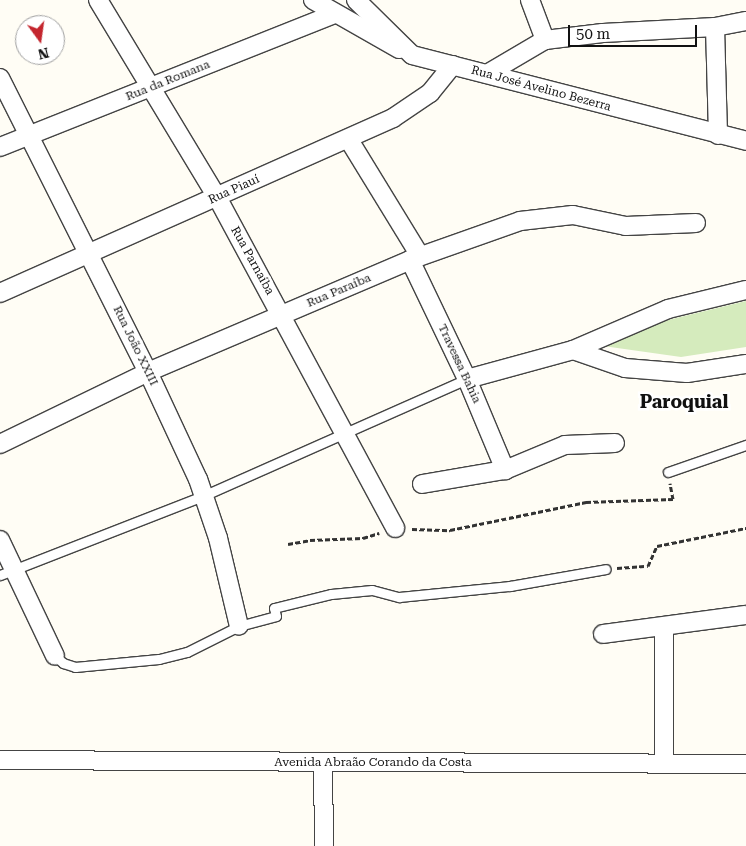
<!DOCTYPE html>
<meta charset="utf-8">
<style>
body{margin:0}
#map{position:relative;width:746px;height:846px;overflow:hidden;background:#fffdf5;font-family:"Roboto Serif",serif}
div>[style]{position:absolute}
.green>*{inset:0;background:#d5ebbd}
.path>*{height:3px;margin-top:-1.5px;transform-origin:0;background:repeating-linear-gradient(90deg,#333 0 5px,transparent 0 7.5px)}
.roads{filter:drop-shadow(1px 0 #444) drop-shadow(-1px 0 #444) drop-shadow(0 1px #444) drop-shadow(0 -1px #444)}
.lane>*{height:9px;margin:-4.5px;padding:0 4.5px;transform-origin:4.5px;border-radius:4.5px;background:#fff}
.street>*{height:18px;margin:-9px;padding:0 9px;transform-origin:9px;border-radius:9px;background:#fff}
span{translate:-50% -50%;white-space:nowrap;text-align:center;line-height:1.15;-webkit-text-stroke:5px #fff;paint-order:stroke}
.street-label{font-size:12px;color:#111}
.district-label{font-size:18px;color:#111;font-weight:700}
.north{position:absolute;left:15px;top:15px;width:50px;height:50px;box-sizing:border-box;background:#fff;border:1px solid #a0a0a0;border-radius:50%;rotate:166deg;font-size:14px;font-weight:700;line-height:20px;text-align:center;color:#111}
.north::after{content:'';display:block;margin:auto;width:18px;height:22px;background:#c4262e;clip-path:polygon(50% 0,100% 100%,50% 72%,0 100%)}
.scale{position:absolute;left:568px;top:25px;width:129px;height:22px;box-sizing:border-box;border:2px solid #111;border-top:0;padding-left:6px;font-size:15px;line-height:18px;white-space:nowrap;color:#111;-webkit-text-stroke:4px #fff;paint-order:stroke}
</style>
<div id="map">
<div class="green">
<div style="clip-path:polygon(746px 301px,746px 347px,681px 357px,596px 345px,664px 321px)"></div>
</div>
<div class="path">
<div style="left:412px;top:529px;width:38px;rotate:2deg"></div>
<div style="left:450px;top:530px;width:139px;rotate:-11.6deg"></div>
<div style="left:586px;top:502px;width:87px;rotate:-2deg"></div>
<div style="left:673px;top:499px;width:16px;rotate:-101deg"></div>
<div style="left:288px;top:544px;width:22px;rotate:-10deg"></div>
<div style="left:310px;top:540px;width:53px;rotate:-2.2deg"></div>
<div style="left:363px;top:538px;width:17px;rotate:-17deg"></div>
<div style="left:617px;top:568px;width:31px;rotate:-4deg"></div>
<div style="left:648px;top:566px;width:22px;rotate:-66deg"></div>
<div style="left:657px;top:546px;width:91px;rotate:-11.4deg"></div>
</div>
<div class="roads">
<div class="lane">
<div style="left:668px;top:472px;width:83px;rotate:-19.1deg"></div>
<div style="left:0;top:575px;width:220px;rotate:-21.3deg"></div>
<div style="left:205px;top:495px;width:287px;rotate:-23.9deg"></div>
<div style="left:55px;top:656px;width:11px;rotate:41deg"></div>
<div style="left:63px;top:663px;width:13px;rotate:18deg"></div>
<div style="left:75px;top:667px;width:84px;rotate:-5.4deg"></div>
<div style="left:159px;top:659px;width:29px;rotate:-14deg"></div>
<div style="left:187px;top:652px;width:58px;rotate:-26.6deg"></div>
<div style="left:239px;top:626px;width:38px;rotate:-15deg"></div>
<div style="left:276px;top:616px;width:8px;rotate:-104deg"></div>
<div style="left:274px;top:608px;width:59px;rotate:-13.8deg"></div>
<div style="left:331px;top:594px;width:41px;rotate:-5.6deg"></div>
<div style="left:372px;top:590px;width:28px;rotate:15deg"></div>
<div style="left:399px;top:597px;width:112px;rotate:-5.7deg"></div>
<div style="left:510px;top:586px;width:97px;rotate:-10deg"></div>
</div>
<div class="street">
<div style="left:98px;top:0;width:230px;rotate:58.9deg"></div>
<div style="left:217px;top:197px;width:376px;rotate:61.7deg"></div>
<div style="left:313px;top:0;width:99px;rotate:29.7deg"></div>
<div style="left:356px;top:0;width:78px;rotate:44.5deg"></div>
<div style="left:412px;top:55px;width:345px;rotate:14.4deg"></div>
<div style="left:530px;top:0;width:43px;rotate:69.4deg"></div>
<div style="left:715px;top:27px;width:108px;rotate:88.4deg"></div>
<div style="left:487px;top:74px;width:67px;rotate:-30.4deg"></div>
<div style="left:545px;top:40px;width:58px;rotate:-6.9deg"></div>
<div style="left:603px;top:33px;width:112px;rotate:-3.1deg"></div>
<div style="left:715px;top:27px;width:32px;rotate:-11deg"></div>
<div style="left:0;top:78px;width:329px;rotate:63.3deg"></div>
<div style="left:148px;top:372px;width:118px;rotate:65deg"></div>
<div style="left:198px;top:479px;width:62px;rotate:71.3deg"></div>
<div style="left:218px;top:538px;width:90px;rotate:76.6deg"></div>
<div style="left:349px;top:140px;width:136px;rotate:58.5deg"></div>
<div style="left:0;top:147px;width:360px;rotate:-21.7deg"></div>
<div style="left:410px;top:260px;width:132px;rotate:64.4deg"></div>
<div style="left:467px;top:379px;width:99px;rotate:67.3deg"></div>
<div style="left:0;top:293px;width:430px;rotate:-24deg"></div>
<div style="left:393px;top:118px;width:45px;rotate:-34deg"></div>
<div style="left:430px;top:93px;width:36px;rotate:-51deg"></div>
<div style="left:573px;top:350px;width:55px;rotate:19.1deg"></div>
<div style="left:625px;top:368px;width:62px;rotate:4.6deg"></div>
<div style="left:687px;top:373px;width:60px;rotate:-8.7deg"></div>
<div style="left:467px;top:379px;width:110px;rotate:-15.3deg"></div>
<div style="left:573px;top:350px;width:103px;rotate:-23.3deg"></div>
<div style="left:668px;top:309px;width:80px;rotate:-13.7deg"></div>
<div style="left:0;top:444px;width:165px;rotate:-25.9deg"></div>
<div style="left:148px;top:372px;width:285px;rotate:-23.1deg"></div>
<div style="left:410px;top:260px;width:117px;rotate:-19.5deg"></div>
<div style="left:520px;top:221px;width:53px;rotate:-6.5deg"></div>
<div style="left:573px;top:215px;width:54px;rotate:11.7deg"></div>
<div style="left:626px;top:226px;width:70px;rotate:-2.5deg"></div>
<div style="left:422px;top:484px;width:84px;rotate:-9.6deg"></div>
<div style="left:505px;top:470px;width:65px;rotate:-22.6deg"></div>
<div style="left:565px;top:445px;width:50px;rotate:-2.3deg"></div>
<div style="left:0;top:540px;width:128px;rotate:64.6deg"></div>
<div style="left:603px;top:634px;width:144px;rotate:-7.6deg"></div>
<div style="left:0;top:760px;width:746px;rotate:0.31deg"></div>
<div style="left:323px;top:763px;width:83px;rotate:89.3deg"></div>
<div style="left:664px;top:763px;width:136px;rotate:-90deg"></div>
</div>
</div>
<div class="street-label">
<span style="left:168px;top:81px;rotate:-22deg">Rua da Romana</span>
<span style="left:541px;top:89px;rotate:15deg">Rua José Avelino Bezerra</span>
<span style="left:234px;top:190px;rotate:-24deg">Rua Piauí</span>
<span style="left:252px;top:261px;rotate:61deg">Rua Parnaíba</span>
<span style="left:339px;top:291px;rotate:-23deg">Rua Paraíba</span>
<span style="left:135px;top:346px;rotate:64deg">Rua João XXIII</span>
<span style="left:459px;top:364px;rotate:65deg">Travessa Bahia</span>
<span style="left:373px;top:763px">Avenida Abraão Corando da Costa</span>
</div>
<div class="district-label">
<span style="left:684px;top:402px">Paroquial</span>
</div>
<div class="north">N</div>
<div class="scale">50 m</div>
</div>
